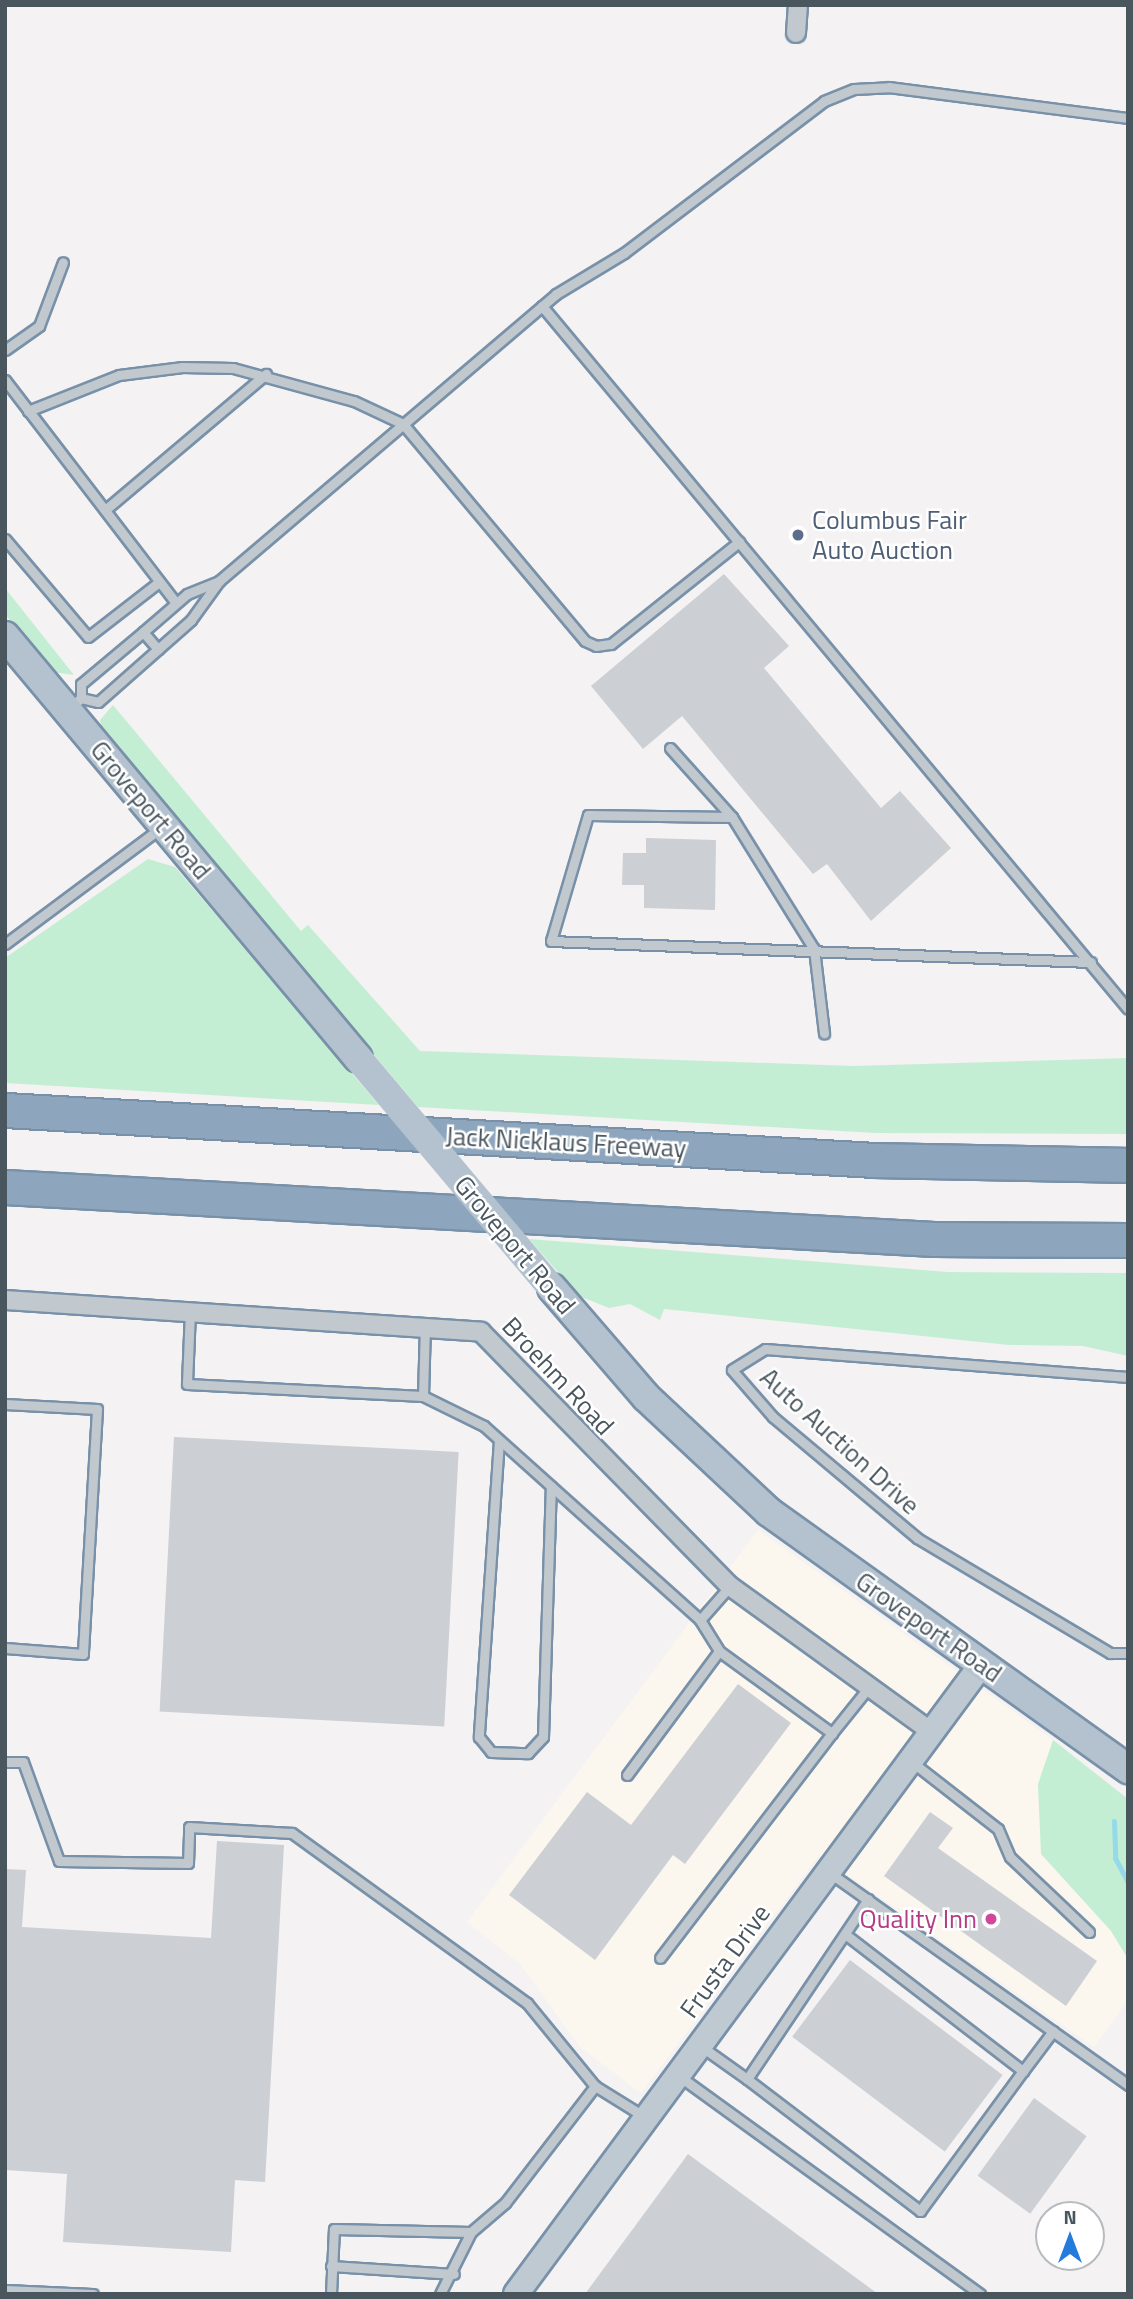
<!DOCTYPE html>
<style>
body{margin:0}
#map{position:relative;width:1133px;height:2299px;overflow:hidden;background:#f4f2f2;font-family:"Titillium Web",sans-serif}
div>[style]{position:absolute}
.commercial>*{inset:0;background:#fcf7ee}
.green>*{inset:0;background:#c4eed3}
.stream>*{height:5px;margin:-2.5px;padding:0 2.5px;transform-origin:2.5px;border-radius:2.5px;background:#94dae8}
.building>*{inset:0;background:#cccfd4;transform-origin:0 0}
.roads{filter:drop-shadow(2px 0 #7891a9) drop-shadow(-2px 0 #7891a9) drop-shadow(0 2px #7891a9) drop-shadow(0 -2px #7891a9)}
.lane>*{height:9px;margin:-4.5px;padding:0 4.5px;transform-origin:4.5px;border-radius:4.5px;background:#c1c9cf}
.street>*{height:18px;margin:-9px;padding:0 9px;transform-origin:9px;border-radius:9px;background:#c1c9cf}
.secondary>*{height:24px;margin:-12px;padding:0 12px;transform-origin:12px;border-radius:12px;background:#bfc9d2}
.primary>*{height:28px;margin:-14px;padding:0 14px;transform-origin:14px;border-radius:14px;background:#b3c2ce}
.highway>*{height:33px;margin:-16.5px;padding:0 16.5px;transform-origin:16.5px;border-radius:16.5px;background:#8da6bd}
.primary-bridge>*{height:28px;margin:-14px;padding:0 14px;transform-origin:14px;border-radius:14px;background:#b3c2ce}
.dots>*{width:19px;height:19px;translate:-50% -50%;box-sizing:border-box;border:4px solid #fff;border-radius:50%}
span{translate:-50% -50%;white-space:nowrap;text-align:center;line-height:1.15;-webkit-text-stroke:5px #fff;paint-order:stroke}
.service-label{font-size:26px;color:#4e5e75}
.left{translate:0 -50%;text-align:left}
.street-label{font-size:26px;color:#4a565e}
.hotel-label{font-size:26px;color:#b23c85}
.right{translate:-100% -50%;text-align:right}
.frame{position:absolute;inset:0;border:7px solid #4a565e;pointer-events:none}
.north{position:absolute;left:1035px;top:2201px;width:70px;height:70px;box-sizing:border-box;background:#fff;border:2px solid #b7bbbf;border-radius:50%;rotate:0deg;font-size:19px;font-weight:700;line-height:28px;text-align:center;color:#4a565e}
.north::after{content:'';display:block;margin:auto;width:24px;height:32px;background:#247bdb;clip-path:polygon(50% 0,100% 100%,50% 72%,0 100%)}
</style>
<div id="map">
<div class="commercial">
<div style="clip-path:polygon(758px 1530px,1053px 1740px,1038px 1784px,1041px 1854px,1111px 1931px,1128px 1959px,1128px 2000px,1094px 2047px,819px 1855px,641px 2093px,580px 2047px,520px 1964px,467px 1922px)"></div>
</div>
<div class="green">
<div style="clip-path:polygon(5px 588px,74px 675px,53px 672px,5px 614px)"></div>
<div style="clip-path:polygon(113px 705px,301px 931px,308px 925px,420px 1051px,853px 1066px,1128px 1058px,1128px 1134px,876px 1133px,418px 1107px,102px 732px,100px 720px)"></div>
<div style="clip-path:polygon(148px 859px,175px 867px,379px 1105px,5px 1083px,5px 958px)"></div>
<div style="clip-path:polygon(529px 1239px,948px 1272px,1128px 1273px,1128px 1356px,1083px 1346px,1009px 1345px,664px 1309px,660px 1320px,630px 1304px,609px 1308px,579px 1296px)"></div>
<div style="clip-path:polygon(1053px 1740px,1128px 1799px,1128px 1959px,1111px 1931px,1041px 1854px,1038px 1784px)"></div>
</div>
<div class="stream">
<div style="left:1114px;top:1821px;width:37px;rotate:88deg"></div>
<div style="left:1115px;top:1858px;width:27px;rotate:62deg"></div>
</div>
<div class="building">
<div style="clip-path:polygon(724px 574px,789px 646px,764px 668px,881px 808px,900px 791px,951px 848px,871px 921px,827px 864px,813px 874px,682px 716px,643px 749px,591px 686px)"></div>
<div style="clip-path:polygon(646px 838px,716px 840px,715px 910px,644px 908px,644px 885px,622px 885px,623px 853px,646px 853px)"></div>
<div style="left:174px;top:1437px;width:285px;height:275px;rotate:3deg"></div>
<div style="clip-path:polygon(738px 1684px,791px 1723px,685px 1864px,673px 1855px,595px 1960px,509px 1895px,587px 1792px,631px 1825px)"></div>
<div style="clip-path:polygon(930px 1812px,953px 1828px,938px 1848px,1097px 1961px,1066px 2006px,884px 1876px)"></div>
<div style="clip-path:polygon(217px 1841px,284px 1845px,265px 2182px,235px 2180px,231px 2252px,63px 2242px,67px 2174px,5px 2170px,5px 1869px,26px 1870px,22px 1927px,211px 1938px)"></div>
<div style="left:850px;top:1960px;width:191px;height:96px;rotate:37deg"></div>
<div style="left:1034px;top:2098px;width:65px;height:96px;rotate:36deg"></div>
<div style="clip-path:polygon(688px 2154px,878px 2294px,585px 2294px)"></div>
</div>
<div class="roads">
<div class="lane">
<div style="left:542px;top:306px;width:915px;rotate:50.19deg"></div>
<div style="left:5px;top:350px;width:42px;rotate:-35.2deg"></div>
<div style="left:39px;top:326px;width:68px;rotate:-69.4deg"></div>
<div style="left:5px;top:380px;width:281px;rotate:52.5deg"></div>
<div style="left:28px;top:411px;width:98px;rotate:-21.6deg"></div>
<div style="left:119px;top:375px;width:64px;rotate:-7.2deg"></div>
<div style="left:182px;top:367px;width:51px;rotate:1.1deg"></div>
<div style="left:233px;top:368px;width:125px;rotate:15.3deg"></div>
<div style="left:354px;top:401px;width:54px;rotate:25.1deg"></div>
<div style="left:403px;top:424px;width:283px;rotate:50deg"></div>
<div style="left:585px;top:641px;width:12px;rotate:24deg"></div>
<div style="left:596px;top:646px;width:15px;rotate:-8deg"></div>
<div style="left:611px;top:644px;width:164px;rotate:-38.6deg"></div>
<div style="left:105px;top:510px;width:211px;rotate:-40.2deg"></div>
<div style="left:5px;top:539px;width:128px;rotate:49.7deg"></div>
<div style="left:88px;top:637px;width:90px;rotate:-37.8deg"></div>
<div style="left:219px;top:581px;width:443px;rotate:-40.4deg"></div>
<div style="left:556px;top:294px;width:79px;rotate:-31.1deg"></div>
<div style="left:624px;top:253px;width:251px;rotate:-37.2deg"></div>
<div style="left:824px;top:101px;width:32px;rotate:-22deg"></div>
<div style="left:854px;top:89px;width:35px;rotate:-3deg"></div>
<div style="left:889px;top:87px;width:241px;rotate:7.4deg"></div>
<div style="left:143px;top:632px;width:23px;rotate:49deg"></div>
<div style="left:70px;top:707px;width:14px;rotate:-39deg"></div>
<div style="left:81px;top:698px;width:14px;rotate:-90deg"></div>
<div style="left:81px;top:684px;width:81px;rotate:-40deg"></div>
<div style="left:143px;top:632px;width:58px;rotate:-40.8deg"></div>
<div style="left:187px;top:594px;width:35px;rotate:-22deg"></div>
<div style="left:219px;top:581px;width:48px;rotate:125.7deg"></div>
<div style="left:191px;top:620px;width:124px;rotate:138.6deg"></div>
<div style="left:98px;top:702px;width:17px;rotate:-167deg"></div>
<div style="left:670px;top:748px;width:93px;rotate:48.1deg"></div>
<div style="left:732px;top:817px;width:155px;rotate:58.2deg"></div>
<div style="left:814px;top:949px;width:85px;rotate:83.2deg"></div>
<div style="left:732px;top:817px;width:144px;rotate:-179.2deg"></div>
<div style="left:588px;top:815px;width:131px;rotate:106.4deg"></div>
<div style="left:551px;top:941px;width:540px;rotate:2.23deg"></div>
<div style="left:5px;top:944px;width:196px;rotate:-36.7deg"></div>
<div style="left:190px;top:1311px;width:73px;rotate:92.4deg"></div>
<div style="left:187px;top:1384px;width:236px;rotate:2.9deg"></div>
<div style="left:423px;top:1396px;width:68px;rotate:26.2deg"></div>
<div style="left:484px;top:1426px;width:290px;rotate:41.9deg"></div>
<div style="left:700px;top:1620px;width:36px;rotate:58deg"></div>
<div style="left:719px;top:1651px;width:140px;rotate:36deg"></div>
<div style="left:832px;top:1733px;width:283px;rotate:127.4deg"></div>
<div style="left:1128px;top:1377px;width:364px;rotate:-175.6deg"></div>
<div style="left:765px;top:1349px;width:39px;rotate:148deg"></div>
<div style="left:732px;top:1370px;width:62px;rotate:48.9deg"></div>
<div style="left:773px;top:1417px;width:188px;rotate:40deg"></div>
<div style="left:917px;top:1538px;width:225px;rotate:30.8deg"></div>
<div style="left:1110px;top:1653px;width:18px"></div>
<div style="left:423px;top:1396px;width:70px;rotate:-88.4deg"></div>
<div style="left:5px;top:1404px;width:92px;rotate:3.1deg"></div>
<div style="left:97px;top:1409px;width:245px;rotate:93.3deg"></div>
<div style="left:83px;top:1654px;width:78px;rotate:-175.6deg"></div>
<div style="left:499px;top:1440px;width:298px;rotate:93.9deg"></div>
<div style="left:479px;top:1737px;width:19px;rotate:51deg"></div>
<div style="left:491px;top:1752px;width:37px;rotate:2deg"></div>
<div style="left:528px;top:1753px;width:22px;rotate:-47deg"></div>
<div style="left:543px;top:1737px;width:251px;rotate:-88.2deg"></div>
<div style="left:700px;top:1620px;width:45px;rotate:-48.6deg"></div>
<div style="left:832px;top:1733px;width:59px;rotate:-51.2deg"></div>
<div style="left:5px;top:1762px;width:18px"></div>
<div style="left:23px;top:1762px;width:105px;rotate:70deg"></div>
<div style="left:59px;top:1861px;width:129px;rotate:0.9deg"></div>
<div style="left:188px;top:1863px;width:36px;rotate:-88deg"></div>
<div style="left:189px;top:1827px;width:103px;rotate:3.3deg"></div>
<div style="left:292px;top:1833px;width:290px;rotate:35.9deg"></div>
<div style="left:527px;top:2003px;width:107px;rotate:50.7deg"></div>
<div style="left:595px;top:2086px;width:59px;rotate:31.8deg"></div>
<div style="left:912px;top:1762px;width:109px;rotate:37.9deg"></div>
<div style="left:998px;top:1829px;width:30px;rotate:67deg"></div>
<div style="left:1010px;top:1857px;width:109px;rotate:43.5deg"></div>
<div style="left:627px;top:1775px;width:154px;rotate:-53.4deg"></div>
<div style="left:830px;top:1873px;width:366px;rotate:35.4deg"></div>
<div style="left:845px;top:1934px;width:225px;rotate:37.6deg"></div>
<div style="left:1023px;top:2071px;width:50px;rotate:-53.1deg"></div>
<div style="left:702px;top:2047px;width:55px;rotate:35.4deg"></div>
<div style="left:747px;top:2079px;width:217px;rotate:-56.1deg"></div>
<div style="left:679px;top:2076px;width:372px;rotate:35.9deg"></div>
<div style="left:747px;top:2079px;width:218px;rotate:37.3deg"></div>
<div style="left:920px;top:2211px;width:174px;rotate:-53.7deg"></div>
<div style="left:471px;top:2232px;width:45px;rotate:-40.5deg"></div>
<div style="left:505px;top:2203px;width:148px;rotate:-52.4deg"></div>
<div style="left:331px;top:2266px;width:123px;rotate:3.7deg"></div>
<div style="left:5px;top:2290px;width:88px;rotate:2.6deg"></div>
<div style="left:331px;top:2294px;width:65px;rotate:-87.4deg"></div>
<div style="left:334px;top:2229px;width:137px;rotate:1.3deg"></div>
<div style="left:471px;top:2232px;width:69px;rotate:116.6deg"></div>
</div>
<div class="street">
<div style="left:796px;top:33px;width:28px;rotate:-86deg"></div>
<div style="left:5px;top:1300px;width:477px;rotate:3.8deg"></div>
<div style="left:481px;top:1332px;width:356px;rotate:45.6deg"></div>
<div style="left:730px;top:1586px;width:249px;rotate:35.9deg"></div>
</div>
<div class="secondary">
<div style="left:516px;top:2294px;width:784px;rotate:-53.51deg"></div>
</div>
<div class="primary">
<div style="left:5px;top:636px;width:550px;rotate:50.09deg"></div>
<div style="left:552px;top:1288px;width:144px;rotate:49.2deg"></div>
<div style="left:646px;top:1397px;width:168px;rotate:43.1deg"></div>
<div style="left:769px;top:1512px;width:442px;rotate:35.6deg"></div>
</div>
<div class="highway">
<div style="left:5px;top:1110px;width:872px;rotate:3.29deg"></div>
<div style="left:876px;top:1160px;width:252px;rotate:1.1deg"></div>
<div style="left:5px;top:1187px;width:930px;rotate:3.2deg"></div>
<div style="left:934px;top:1239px;width:194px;rotate:0.3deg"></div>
</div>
</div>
<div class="primary-bridge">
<div style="left:358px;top:1058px;width:301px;rotate:49.9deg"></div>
</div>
<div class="dots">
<div style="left:798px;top:535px;background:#5c6f8a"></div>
<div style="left:991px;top:1919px;background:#d1479c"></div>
</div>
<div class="service-label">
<span class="left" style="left:812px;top:535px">Columbus Fair<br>Auto Auction</span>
</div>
<div class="street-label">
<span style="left:151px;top:810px;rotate:50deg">Groveport Road</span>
<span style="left:566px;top:1142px;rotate:3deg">Jack Nicklaus Freeway</span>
<span style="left:515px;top:1245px;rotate:50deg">Groveport Road</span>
<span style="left:558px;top:1376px;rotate:47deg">Broehm Road</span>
<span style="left:840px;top:1441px;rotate:42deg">Auto Auction Drive</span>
<span style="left:929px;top:1627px;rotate:35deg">Groveport Road</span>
<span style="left:725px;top:1961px;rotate:-54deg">Frusta Drive</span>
</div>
<div class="hotel-label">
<span class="right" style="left:977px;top:1919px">Quality Inn</span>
</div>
<div class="frame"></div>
<div class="north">N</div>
</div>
